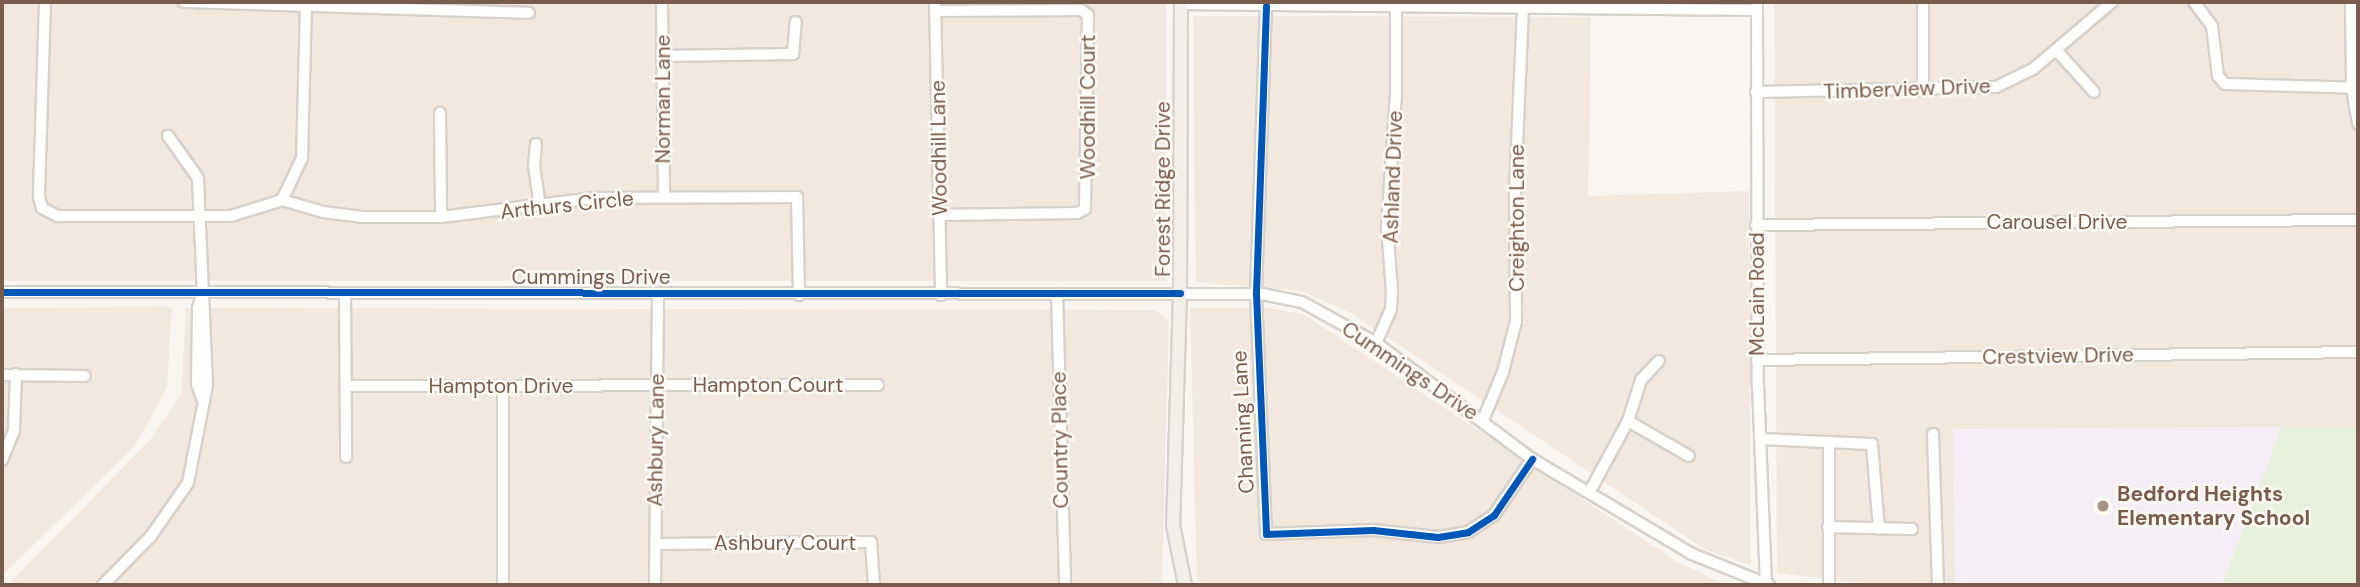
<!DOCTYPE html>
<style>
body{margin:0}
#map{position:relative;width:2360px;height:587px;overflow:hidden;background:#f9f5f0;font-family:"DM Sans",sans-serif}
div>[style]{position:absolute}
.residential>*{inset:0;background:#f2e8de;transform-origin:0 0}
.education>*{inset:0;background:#f6eef6}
.green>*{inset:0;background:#e7f0db}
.roads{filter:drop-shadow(2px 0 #d7d1cb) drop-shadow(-2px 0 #d7d1cb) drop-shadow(0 2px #d7d1cb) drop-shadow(0 -2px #d7d1cb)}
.minor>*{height:10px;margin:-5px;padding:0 5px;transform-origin:5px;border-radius:5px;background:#fefefd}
.major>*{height:12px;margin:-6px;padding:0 6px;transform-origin:6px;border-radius:6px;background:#f3eee8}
.cycleway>*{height:7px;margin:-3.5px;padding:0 3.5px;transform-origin:3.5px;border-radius:3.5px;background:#0057b8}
.dots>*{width:19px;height:19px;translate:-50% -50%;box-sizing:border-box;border:4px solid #fffaf3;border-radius:50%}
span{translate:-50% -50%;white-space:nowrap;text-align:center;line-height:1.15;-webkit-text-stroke:5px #fffaf3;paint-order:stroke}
.street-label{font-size:21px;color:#7a5c4d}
.poi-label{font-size:21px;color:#7a5c4d;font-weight:700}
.left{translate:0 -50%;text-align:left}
.frame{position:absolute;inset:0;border:4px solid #7a5c4d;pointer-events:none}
</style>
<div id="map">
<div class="residential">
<div style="left:2px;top:2px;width:1164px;height:279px"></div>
<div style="clip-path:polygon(1774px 2px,2358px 2px,2358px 427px,1953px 429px,1955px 583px,1876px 585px,1777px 573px)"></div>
<div style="clip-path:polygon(1193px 16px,1591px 17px,1588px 196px,1749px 191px,1751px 565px,1706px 550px,1351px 313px,1301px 291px,1196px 282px)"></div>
<div style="clip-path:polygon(172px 307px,167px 388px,134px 447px,2px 576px,2px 308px)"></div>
<div style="clip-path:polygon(186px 308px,1155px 310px,1169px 321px,1162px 585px,8px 585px,150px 440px,181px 394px)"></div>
<div style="clip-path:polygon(1190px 308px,1269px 308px,1303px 314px,1679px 563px,1726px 585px,1201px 585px,1197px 578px)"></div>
</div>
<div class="education">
<div style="clip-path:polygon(2282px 427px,2222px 585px,1955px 583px,1953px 429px)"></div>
</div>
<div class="green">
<div style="clip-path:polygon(2282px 427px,2358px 427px,2358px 585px,2222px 585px)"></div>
</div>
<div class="roads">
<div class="minor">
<div style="left:45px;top:2px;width:195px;rotate:91.8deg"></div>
<div style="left:39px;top:197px;width:11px;rotate:75deg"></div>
<div style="left:42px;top:208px;width:18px;rotate:27deg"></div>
<div style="left:58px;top:216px;width:173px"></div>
<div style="left:231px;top:216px;width:53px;rotate:-17.4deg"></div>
<div style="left:282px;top:200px;width:47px;rotate:-64.5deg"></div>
<div style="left:302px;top:158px;width:152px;rotate:-88.5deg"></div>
<div style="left:184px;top:2px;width:345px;rotate:1.8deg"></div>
<div style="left:662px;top:2px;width:194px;rotate:89.4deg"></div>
<div style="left:935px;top:2px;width:293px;rotate:88.8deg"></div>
<div style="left:1757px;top:2px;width:383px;rotate:89.9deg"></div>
<div style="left:1758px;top:385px;width:200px;rotate:87.7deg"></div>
<div style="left:2194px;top:2px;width:30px;rotate:53deg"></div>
<div style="left:2212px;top:26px;width:50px;rotate:83.2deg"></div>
<div style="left:2218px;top:76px;width:11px;rotate:49deg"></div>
<div style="left:2225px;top:84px;width:133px;rotate:1.7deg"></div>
<div style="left:2351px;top:2px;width:87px;rotate:89.3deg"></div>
<div style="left:2352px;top:89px;width:35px;rotate:80deg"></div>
<div style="left:1181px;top:4px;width:576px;rotate:0.6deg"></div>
<div style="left:1266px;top:6px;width:287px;rotate:92deg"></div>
<div style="left:1256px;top:293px;width:241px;rotate:87.6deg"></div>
<div style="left:1266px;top:534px;width:107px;rotate:-2.1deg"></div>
<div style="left:1373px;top:530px;width:65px;rotate:6.1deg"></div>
<div style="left:1438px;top:537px;width:30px;rotate:-9deg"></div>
<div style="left:1468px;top:532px;width:31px;rotate:-33deg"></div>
<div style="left:1494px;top:515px;width:68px;rotate:-55.8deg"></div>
<div style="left:936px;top:11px;width:145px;rotate:-0.4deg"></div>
<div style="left:1081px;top:10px;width:9px;rotate:36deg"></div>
<div style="left:1088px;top:15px;width:194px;rotate:90.9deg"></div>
<div style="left:1085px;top:209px;width:9px;rotate:153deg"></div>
<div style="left:1077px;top:213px;width:136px;rotate:179.2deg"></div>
<div style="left:2057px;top:51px;width:55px;rotate:47.9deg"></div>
<div style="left:662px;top:56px;width:131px;rotate:-0.9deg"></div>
<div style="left:793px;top:54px;width:32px;rotate:-85deg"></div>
<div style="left:1923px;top:91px;width:89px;rotate:-90deg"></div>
<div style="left:1756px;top:92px;width:240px;rotate:-1.2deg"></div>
<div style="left:1996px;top:87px;width:41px;rotate:-25.9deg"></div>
<div style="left:2033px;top:69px;width:104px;rotate:-40.3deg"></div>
<div style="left:440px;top:113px;width:104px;rotate:89.4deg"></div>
<div style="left:536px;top:144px;width:22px;rotate:95deg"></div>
<div style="left:534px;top:166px;width:40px;rotate:81.5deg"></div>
<div style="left:282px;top:200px;width:43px;rotate:16.3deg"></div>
<div style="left:323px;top:212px;width:40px;rotate:7.1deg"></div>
<div style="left:363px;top:217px;width:78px"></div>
<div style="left:441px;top:217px;width:154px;rotate:-7.1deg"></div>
<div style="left:594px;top:198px;width:203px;rotate:-0.3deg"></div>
<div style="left:797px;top:197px;width:98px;rotate:88.8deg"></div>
<div style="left:1756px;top:225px;width:602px;rotate:-0.48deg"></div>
<div style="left:2px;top:292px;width:1260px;rotate:0.09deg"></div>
<div style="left:1262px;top:294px;width:41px;rotate:11.3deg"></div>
<div style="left:1302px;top:302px;width:85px;rotate:29deg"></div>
<div style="left:1376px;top:343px;width:194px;rotate:36.6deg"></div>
<div style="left:1532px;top:459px;width:186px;rotate:30.7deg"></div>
<div style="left:1692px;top:554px;width:83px;rotate:21.9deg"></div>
<div style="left:345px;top:294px;width:163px;rotate:89.6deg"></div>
<div style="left:1057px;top:294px;width:291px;rotate:88.4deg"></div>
<div style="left:1376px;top:343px;width:37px;rotate:-66deg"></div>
<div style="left:1391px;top:309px;width:18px;rotate:-87deg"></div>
<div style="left:1392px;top:291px;width:65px;rotate:-94.4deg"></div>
<div style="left:1387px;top:226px;width:132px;rotate:-86.1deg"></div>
<div style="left:1396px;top:94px;width:86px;rotate:-90deg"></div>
<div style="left:1757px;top:360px;width:601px;rotate:-0.76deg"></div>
<div style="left:2px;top:375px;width:83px;rotate:0.7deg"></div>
<div style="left:346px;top:386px;width:532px;rotate:-0.11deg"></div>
<div style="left:503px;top:386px;width:199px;rotate:90deg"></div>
<div style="left:202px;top:398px;width:15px;rotate:-110deg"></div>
<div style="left:197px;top:384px;width:76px;rotate:-89.2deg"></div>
<div style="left:198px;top:308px;width:14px;rotate:-73deg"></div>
<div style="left:1483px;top:420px;width:52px;rotate:-67.4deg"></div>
<div style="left:1503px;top:372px;width:53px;rotate:-75.7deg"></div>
<div style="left:1516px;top:321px;width:130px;rotate:-90.4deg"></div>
<div style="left:1515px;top:191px;width:182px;rotate:-87.5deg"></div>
<div style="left:1628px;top:421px;width:70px;rotate:29.8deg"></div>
<div style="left:1933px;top:434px;width:151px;rotate:88.1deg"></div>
<div style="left:1760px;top:439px;width:112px;rotate:2.6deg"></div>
<div style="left:1872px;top:444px;width:85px;rotate:85.3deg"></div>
<div style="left:1829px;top:443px;width:142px;rotate:90deg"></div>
<div style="left:2px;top:460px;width:31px;rotate:-68deg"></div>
<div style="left:14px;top:431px;width:57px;rotate:-88deg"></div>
<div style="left:1590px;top:491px;width:80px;rotate:-61.5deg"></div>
<div style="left:1628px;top:421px;width:43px;rotate:-72.4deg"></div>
<div style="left:1641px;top:380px;width:26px;rotate:-47deg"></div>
<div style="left:1828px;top:527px;width:84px;rotate:1.4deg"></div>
<div style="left:656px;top:544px;width:215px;rotate:-0.5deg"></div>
<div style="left:871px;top:542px;width:43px;rotate:86deg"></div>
<div style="left:103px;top:585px;width:69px;rotate:-45.6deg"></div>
<div style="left:151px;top:536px;width:65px;rotate:-55.1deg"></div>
<div style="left:188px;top:483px;width:100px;rotate:-79deg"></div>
<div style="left:207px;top:385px;width:207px;rotate:-92.5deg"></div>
<div style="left:198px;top:178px;width:52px;rotate:-125.5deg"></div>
<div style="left:655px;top:585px;width:290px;rotate:-89.4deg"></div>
</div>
<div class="major">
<div style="left:1181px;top:2px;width:291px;rotate:90.2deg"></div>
<div style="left:1180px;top:293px;width:232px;rotate:91.7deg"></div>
<div style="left:1173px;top:525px;width:61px;rotate:78.7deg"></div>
</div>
</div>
<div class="cycleway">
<div style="left:1266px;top:6px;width:287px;rotate:92deg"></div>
<div style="left:1256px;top:293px;width:241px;rotate:87.6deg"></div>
<div style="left:1266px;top:534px;width:107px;rotate:-2.1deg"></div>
<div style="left:1373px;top:530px;width:65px;rotate:6.1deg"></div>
<div style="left:1438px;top:537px;width:30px;rotate:-9deg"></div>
<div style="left:1468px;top:532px;width:31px;rotate:-33deg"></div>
<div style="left:1494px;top:515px;width:68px;rotate:-55.8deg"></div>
<div style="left:2px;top:292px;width:1178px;rotate:0.05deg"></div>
</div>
<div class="dots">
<div style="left:2103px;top:506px;background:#a69286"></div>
</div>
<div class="street-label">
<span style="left:1907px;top:89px;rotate:-2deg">Timberview Drive</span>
<span style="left:663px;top:99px;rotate:-90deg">Norman Lane</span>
<span style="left:1088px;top:107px;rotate:-90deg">Woodhill Court</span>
<span style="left:939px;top:148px;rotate:-91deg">Woodhill Lane</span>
<span style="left:1393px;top:177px;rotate:-88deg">Ashland Drive</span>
<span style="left:1163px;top:189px;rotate:-90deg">Forest Ridge Drive</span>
<span style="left:567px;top:205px;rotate:-6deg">Arthurs Circle</span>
<span style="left:1517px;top:218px;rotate:-90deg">Creighton Lane</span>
<span style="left:2057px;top:222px">Carousel Drive</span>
<span style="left:591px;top:277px">Cummings Drive</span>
<span style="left:1757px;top:294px;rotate:-90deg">McLain Road</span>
<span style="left:2058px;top:356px;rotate:-1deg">Crestview Drive</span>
<span style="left:1410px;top:371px;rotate:34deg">Cummings Drive</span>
<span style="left:768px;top:385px">Hampton Court</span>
<span style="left:501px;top:386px">Hampton Drive</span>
<span style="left:1243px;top:422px;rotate:-93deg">Channing Lane</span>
<span style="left:656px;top:440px;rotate:-89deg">Ashbury Lane</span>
<span style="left:1060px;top:440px;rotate:-91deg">Country Place</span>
<span style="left:785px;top:543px">Ashbury Court</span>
</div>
<div class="poi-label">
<span class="left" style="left:2117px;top:506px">Bedford Heights<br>Elementary School</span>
</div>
<div class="frame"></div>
</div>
